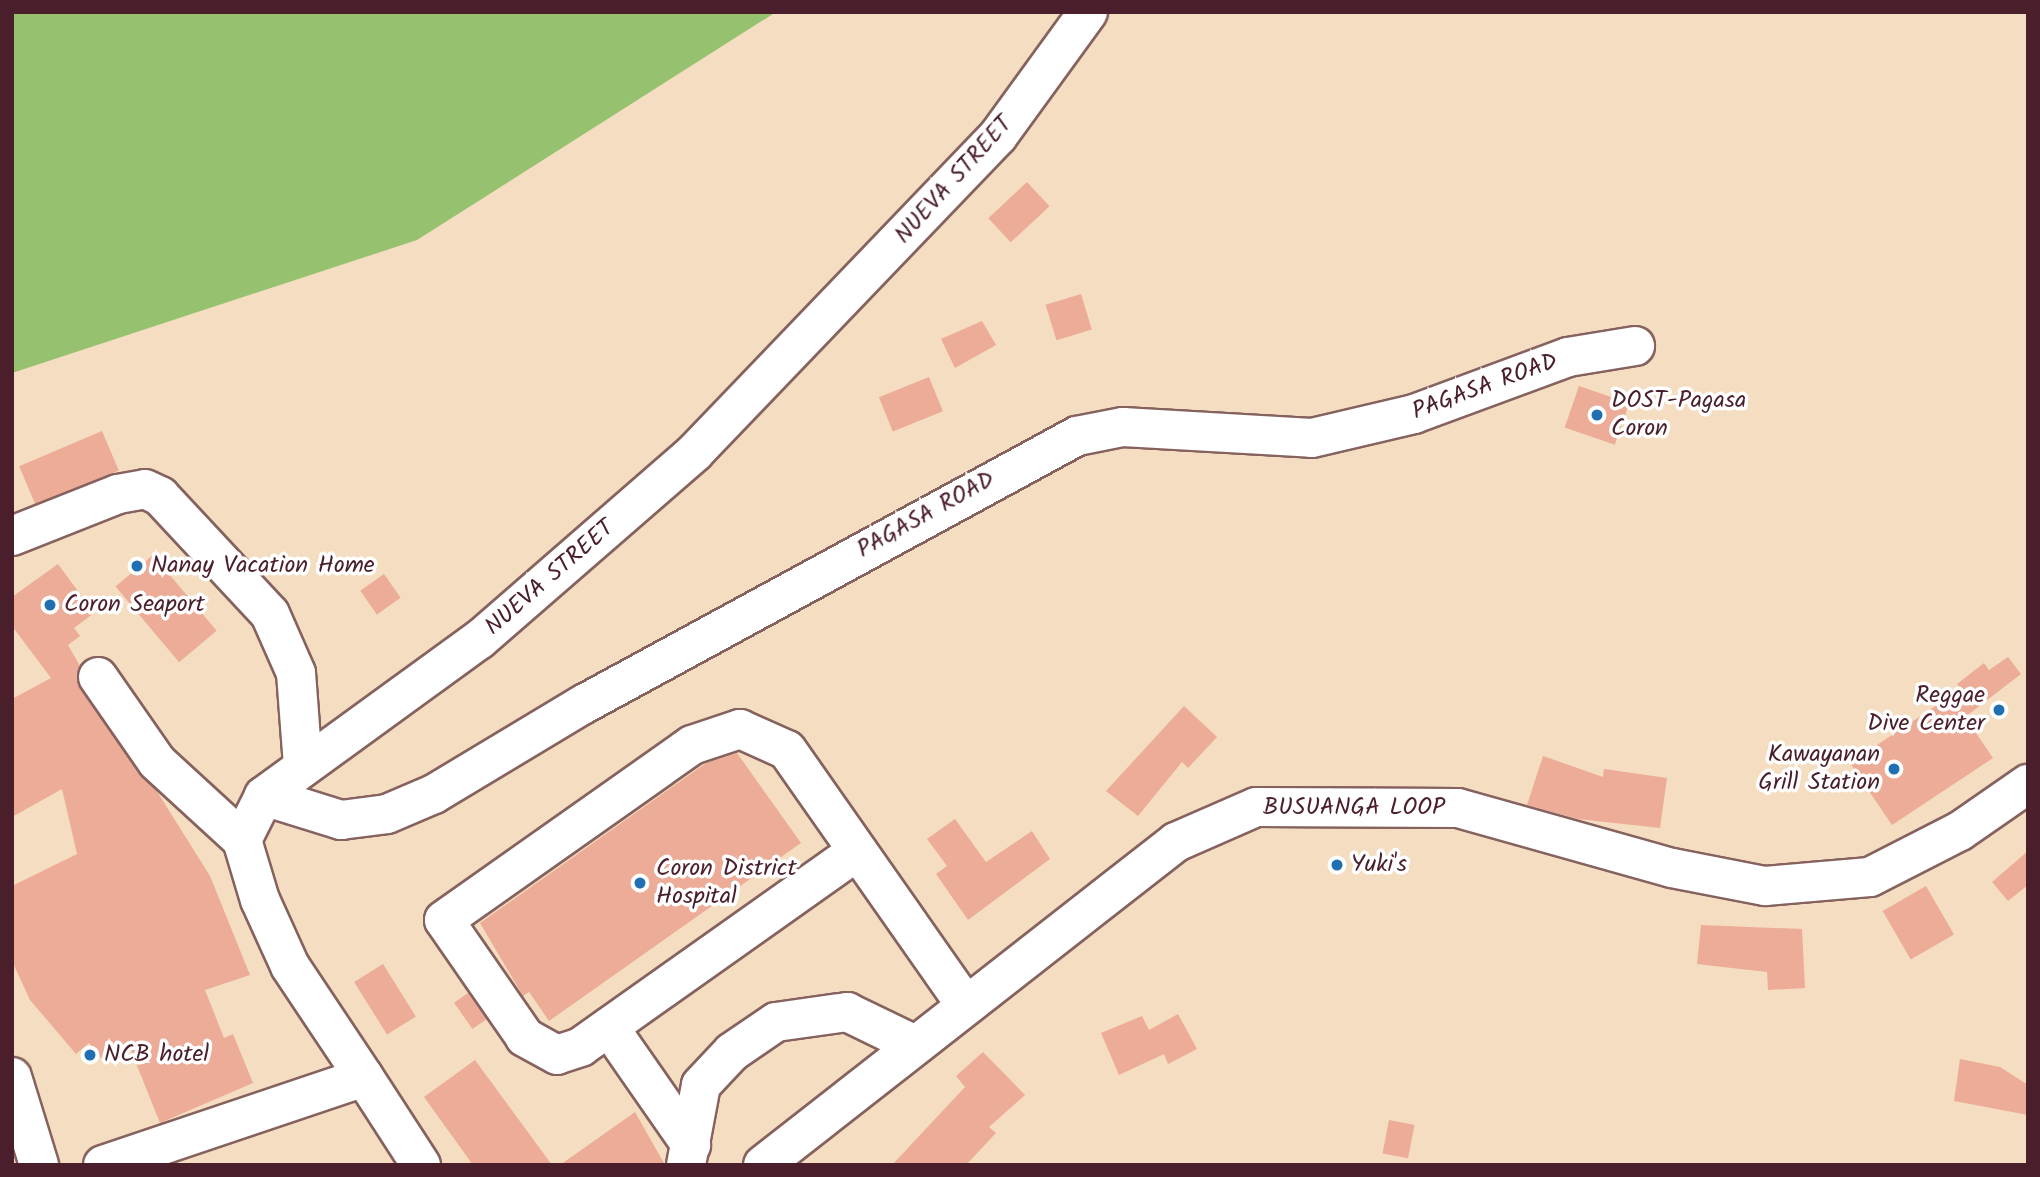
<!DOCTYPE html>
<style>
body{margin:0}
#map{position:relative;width:2040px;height:1177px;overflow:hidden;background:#f4ddc0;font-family:Kalam,sans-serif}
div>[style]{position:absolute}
.green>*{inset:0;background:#96c16f}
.building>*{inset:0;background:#ecac97;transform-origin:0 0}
.roads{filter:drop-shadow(2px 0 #86625f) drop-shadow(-2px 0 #86625f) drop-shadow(0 2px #86625f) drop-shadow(0 -2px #86625f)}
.minor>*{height:38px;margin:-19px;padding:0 19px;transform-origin:19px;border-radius:19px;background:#fff}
.major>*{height:38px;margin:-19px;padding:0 19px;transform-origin:19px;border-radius:19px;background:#fff}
.dots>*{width:19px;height:19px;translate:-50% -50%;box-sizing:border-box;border:4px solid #fff;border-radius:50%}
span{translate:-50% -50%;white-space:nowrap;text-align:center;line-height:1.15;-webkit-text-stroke:7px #fff;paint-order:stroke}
.street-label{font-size:24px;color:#4a1f2b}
.poi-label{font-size:24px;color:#4a1f2b}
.left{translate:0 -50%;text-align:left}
.right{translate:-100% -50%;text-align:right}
.frame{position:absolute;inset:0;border:14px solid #4a1f2b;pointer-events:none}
</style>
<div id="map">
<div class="green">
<div style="clip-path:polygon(12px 12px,776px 12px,417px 240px,12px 373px)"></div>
</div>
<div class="building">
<div style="left:1027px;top:182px;width:33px;height:53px;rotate:47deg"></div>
<div style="left:1081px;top:294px;width:37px;height:37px;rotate:73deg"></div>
<div style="clip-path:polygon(982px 321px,996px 345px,955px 368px,941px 339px)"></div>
<div style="left:929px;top:377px;width:37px;height:54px;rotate:68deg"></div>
<div style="left:1579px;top:386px;width:53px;height:44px;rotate:19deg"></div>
<div style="left:102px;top:431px;width:43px;height:90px;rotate:67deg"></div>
<div style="left:153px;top:555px;width:99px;height:49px;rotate:50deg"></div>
<div style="clip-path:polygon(58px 564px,94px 613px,74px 628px,80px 636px,68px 645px,80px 666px,80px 689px,158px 793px,210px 876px,250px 975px,205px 990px,224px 1038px,233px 1034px,253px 1083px,160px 1123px,130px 1048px,106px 1064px,89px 1043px,76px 1054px,30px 1000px,12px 961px,12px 886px,77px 854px,62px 789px,12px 817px,12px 699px,51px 678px,12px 626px,12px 597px)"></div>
<div style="left:384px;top:574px;width:29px;height:29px;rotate:55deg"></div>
<div style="clip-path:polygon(2008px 657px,2021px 674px,1965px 717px,1993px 758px,1892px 825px,1850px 763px,1961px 689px,1957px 684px,1984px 663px,1989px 670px)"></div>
<div style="clip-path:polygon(1184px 706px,1217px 737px,1188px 768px,1182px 762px,1138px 816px,1106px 791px)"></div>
<div style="clip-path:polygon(737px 753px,801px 843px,549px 1021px,529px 992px,523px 996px,480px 923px,706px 763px)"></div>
<div style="clip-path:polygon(1543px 756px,1603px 777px,1604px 769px,1667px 778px,1660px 828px,1578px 819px,1527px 805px)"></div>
<div style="clip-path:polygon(955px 819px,986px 862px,1032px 831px,1050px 859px,968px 920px,936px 874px,947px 866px,927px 839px)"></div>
<div style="clip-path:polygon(2028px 851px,2028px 885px,2008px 901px,1992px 882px)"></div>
<div style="left:1926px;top:886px;width:56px;height:50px;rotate:60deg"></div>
<div style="clip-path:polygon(1701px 925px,1802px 929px,1805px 988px,1768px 990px,1767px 972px,1697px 964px)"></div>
<div style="left:383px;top:964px;width:62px;height:34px;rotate:58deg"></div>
<div style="left:468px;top:993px;width:32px;height:17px;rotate:55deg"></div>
<div style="clip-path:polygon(1178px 1014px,1197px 1049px,1168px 1064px,1164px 1054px,1119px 1075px,1101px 1033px,1142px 1016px,1149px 1030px)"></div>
<div style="clip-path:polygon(983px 1052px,1025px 1095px,989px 1127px,996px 1133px,966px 1165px,892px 1165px,965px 1087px,956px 1076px)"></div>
<div style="clip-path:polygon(1960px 1059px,2000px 1067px,2028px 1085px,2028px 1115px,1954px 1101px)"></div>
<div style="clip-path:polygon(475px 1060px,552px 1165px,473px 1165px,424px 1097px)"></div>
<div style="clip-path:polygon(635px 1112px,665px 1165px,560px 1165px)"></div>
<div style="left:1389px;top:1120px;width:26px;height:34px;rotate:11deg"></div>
</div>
<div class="roads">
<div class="minor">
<div style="left:12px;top:536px;width:114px;rotate:-21.6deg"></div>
<div style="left:118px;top:494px;width:27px;rotate:-10deg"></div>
<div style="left:145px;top:489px;width:17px;rotate:25deg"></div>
<div style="left:160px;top:496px;width:161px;rotate:47deg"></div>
<div style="left:270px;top:614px;width:64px;rotate:66.2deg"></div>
<div style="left:296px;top:673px;width:94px;rotate:85.7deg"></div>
<div style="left:98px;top:677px;width:103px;rotate:55.2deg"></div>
<div style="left:157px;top:762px;width:115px;rotate:42.5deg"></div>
<div style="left:264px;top:796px;width:81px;rotate:17.3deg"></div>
<div style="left:341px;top:820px;width:46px;rotate:-7.4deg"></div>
<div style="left:387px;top:814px;width:51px;rotate:-23.1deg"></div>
<div style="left:434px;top:794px;width:175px;rotate:-31deg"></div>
<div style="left:584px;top:704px;width:561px;rotate:-28.53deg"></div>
<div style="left:1077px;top:436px;width:47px;rotate:-11.1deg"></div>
<div style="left:1123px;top:427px;width:189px;rotate:3.3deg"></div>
<div style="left:1312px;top:438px;width:105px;rotate:-13.2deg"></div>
<div style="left:1414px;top:414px;width:164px;rotate:-20.3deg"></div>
<div style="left:1568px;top:357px;width:68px;rotate:-9.3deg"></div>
<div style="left:856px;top:852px;width:337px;rotate:144.7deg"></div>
<div style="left:581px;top:1047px;width:25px;rotate:162deg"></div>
<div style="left:557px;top:1055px;width:37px;rotate:-151deg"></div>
<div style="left:525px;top:1037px;width:142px;rotate:-124.7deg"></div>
<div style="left:444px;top:920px;width:304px;rotate:-35.2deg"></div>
<div style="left:692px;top:745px;width:51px;rotate:-18.4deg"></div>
<div style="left:740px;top:729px;width:51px;rotate:24.1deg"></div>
<div style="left:787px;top:750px;width:310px;rotate:55deg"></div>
<div style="left:609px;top:1027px;width:144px;rotate:55.2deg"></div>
<div style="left:12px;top:1077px;width:92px;rotate:72.9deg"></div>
<div style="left:364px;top:1077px;width:133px;rotate:-123.7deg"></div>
<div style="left:290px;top:966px;width:72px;rotate:-114.4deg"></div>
<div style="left:260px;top:900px;width:63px;rotate:-106.7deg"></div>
<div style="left:242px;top:840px;width:49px;rotate:-63.4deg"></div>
<div style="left:264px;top:796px;width:266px;rotate:-36deg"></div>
<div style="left:479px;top:640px;width:286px;rotate:-41deg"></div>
<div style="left:695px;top:452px;width:438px;rotate:-46.2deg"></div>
<div style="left:998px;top:136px;width:153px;rotate:-54deg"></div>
<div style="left:686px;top:1165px;width:81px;rotate:-79.4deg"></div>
<div style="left:701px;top:1085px;width:45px;rotate:-46.8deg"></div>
<div style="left:732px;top:1052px;width:53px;rotate:-34.3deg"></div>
<div style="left:776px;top:1022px;width:72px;rotate:-8deg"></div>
<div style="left:847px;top:1012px;width:76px;rotate:25.9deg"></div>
</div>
<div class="major">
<div style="left:103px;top:1165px;width:275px;rotate:-18.6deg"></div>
<div style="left:364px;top:1077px;width:105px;rotate:57.1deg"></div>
<div style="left:763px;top:1165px;width:524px;rotate:-38.03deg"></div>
<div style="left:1176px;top:842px;width:87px;rotate:-23.6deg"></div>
<div style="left:1256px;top:807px;width:202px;rotate:0.3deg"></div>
<div style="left:1458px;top:808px;width:222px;rotate:15.7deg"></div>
<div style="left:1672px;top:868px;width:95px;rotate:11deg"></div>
<div style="left:1765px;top:886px;width:105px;rotate:-4.9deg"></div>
<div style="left:1870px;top:877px;width:101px;rotate:-27.1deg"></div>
<div style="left:1960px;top:831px;width:83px;rotate:-34.7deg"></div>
</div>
</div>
<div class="dots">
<div style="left:1597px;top:415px;background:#1f6fb2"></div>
<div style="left:137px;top:566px;background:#1f6fb2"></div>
<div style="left:50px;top:605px;background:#1f6fb2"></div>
<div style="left:1999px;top:710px;background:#1f6fb2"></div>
<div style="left:1894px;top:769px;background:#1f6fb2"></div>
<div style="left:1337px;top:865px;background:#1f6fb2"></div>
<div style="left:640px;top:883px;background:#1f6fb2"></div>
<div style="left:90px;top:1055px;background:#1f6fb2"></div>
</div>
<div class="street-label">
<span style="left:954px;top:180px;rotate:-48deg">NUEVA STREET</span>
<span style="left:1485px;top:387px;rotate:-20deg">PAGASA ROAD</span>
<span style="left:926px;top:515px;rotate:-29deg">PAGASA ROAD</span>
<span style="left:550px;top:578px;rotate:-41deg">NUEVA STREET</span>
<span style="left:1354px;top:808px">BUSUANGA LOOP</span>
</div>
<div class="poi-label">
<span class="left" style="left:1611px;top:415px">DOST-Pagasa<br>Coron</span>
<span class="left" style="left:151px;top:566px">Nanay Vacation Home</span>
<span class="left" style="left:64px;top:605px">Coron Seaport</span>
<span class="right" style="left:1985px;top:710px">Reggae<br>Dive Center</span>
<span class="right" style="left:1880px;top:769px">Kawayanan<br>Grill Station</span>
<span class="left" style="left:1351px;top:865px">Yuki's</span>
<span class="left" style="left:656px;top:883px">Coron District<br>Hospital</span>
<span class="left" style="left:104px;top:1055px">NCB hotel</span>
</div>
<div class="frame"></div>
</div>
